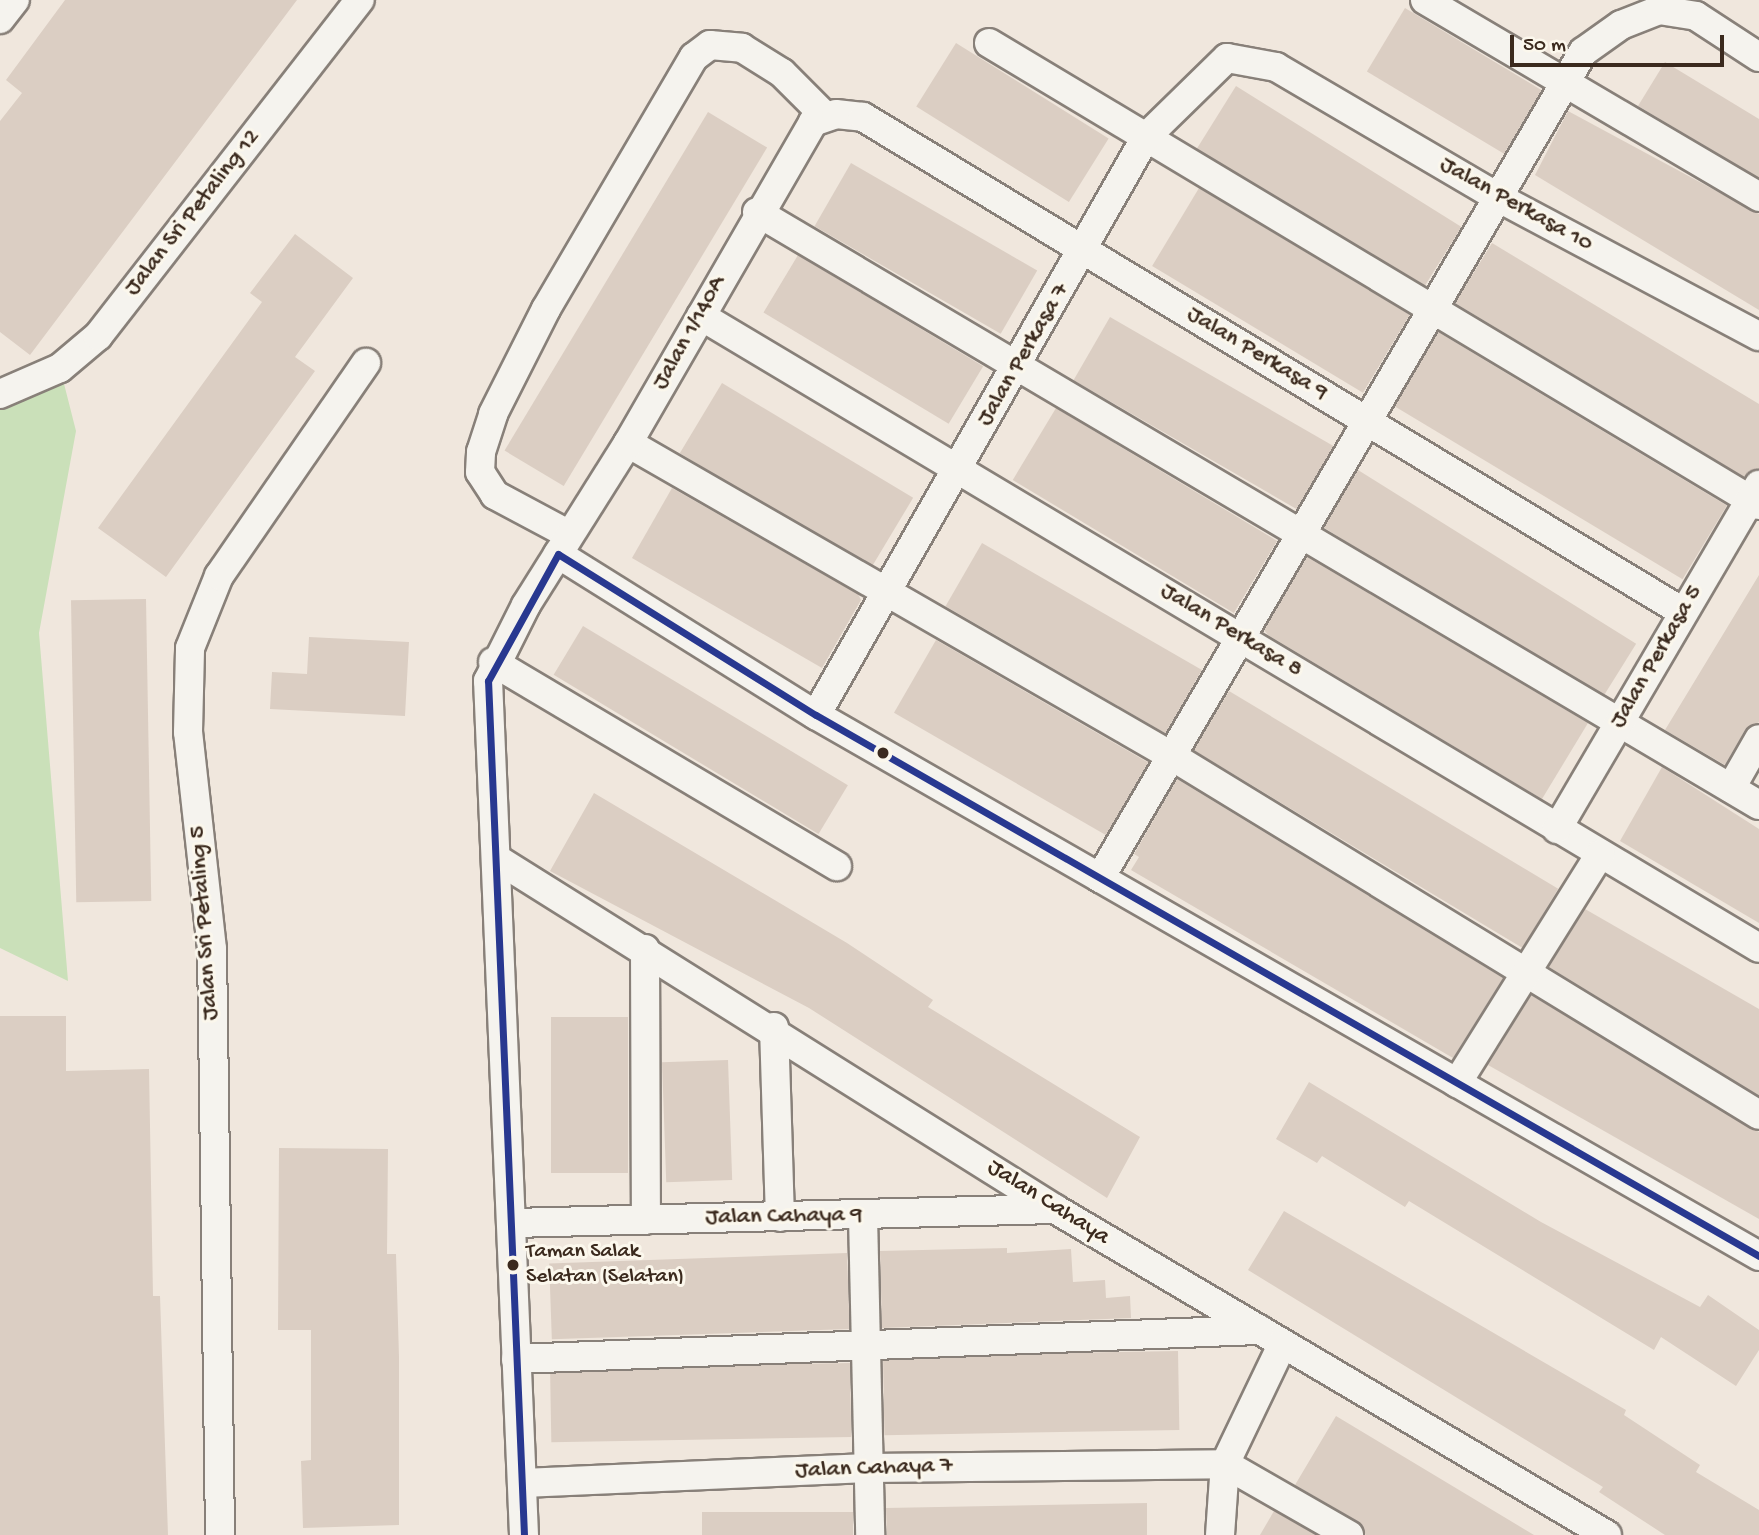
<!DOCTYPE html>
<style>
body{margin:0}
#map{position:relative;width:1759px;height:1535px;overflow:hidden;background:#f0e7dd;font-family:"Gochi Hand",sans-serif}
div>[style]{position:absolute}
.green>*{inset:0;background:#cae0b9}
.building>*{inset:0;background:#dbcec3;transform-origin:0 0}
.roads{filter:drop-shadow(2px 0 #888079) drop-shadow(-2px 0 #888079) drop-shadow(0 2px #888079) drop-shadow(0 -2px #888079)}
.minor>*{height:28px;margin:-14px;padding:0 14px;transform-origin:14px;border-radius:14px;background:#f5f3ee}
.bus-1>*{height:7px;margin:-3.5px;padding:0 3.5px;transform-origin:3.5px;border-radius:3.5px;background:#283890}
.dots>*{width:19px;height:19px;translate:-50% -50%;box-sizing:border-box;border:4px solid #fbf7ec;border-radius:50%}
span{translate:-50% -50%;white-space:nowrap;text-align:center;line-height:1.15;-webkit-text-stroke:6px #fbf7ec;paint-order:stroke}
.bus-label{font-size:22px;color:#3b2a1e}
.left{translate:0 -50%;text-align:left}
.street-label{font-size:24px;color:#3b2a1e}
.scale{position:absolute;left:1510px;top:35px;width:214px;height:32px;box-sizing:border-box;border:4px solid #3b2a1e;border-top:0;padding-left:9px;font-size:21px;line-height:24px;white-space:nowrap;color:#3b2a1e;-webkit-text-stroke:5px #fbf7ec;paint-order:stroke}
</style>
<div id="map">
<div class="green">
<div style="clip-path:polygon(60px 368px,76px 431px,39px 633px,68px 981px,0 948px,0 394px)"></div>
</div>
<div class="building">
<div style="clip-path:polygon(65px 0,297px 0,30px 355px,0 332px,0 121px,22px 93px,6px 80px)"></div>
<div style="left:1405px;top:8px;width:160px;height:74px;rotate:31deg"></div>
<div style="left:956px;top:43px;width:180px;height:75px;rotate:32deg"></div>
<div style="clip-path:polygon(1665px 62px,1759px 119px,1759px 178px,1638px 106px)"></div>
<div style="left:1236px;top:86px;width:266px;height:74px;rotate:32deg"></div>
<div style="clip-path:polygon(1568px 111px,1759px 214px,1759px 310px,1535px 175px)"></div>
<div style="left:708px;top:112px;width:69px;height:395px;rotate:31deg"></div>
<div style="left:851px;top:163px;width:215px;height:73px;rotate:30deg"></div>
<div style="left:1199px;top:188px;width:246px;height:91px;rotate:31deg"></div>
<div style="clip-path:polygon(295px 234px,353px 278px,295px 357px,315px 371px,166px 577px,98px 528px,262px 302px,250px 293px)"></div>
<div style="clip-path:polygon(1492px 243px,1759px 404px,1759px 468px,1744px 477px,1455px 303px)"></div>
<div style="left:798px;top:255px;width:216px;height:67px;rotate:31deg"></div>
<div style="left:1110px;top:317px;width:258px;height:73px;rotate:30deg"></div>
<div style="left:1438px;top:332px;width:337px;height:86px;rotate:31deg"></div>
<div style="left:722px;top:383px;width:223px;height:82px;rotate:31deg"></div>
<div style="left:1056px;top:408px;width:258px;height:84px;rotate:31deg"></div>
<div style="left:1358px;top:470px;width:328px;height:67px;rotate:32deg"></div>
<div style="clip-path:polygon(672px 488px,858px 594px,861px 600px,822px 668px,632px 558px)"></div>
<div style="left:982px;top:543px;width:254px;height:73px;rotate:30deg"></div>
<div style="clip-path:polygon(1307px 557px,1588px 723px,1542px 799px,1268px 635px,1264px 630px)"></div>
<div style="clip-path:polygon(1759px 575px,1759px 722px,1745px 730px,1725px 765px,1665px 730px)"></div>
<div style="left:146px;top:599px;width:302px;height:75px;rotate:89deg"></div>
<div style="left:583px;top:626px;width:309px;height:57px;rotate:31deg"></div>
<div style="clip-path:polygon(309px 637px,409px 642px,405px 716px,270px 709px,272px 672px,307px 674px)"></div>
<div style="left:936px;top:640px;width:245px;height:84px;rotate:30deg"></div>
<div style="left:1229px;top:691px;width:384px;height:69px;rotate:31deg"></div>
<div style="clip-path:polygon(1662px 767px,1759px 829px,1759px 923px,1620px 841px)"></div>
<div style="clip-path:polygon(1177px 779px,1503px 978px,1453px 1058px,1131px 870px,1139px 857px,1134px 854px)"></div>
<div style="clip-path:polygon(594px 793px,847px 943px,933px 1000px,928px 1007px,1140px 1137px,1107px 1198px,809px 1008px,550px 871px)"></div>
<div style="clip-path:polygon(1585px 909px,1759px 1009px,1759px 1096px,1549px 967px)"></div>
<div style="clip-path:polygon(1531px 995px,1759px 1132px,1759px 1219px,1488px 1065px)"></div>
<div style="clip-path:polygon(0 1016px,66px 1016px,66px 1071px,149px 1069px,153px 1296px,160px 1296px,168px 1535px,0 1535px)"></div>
<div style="left:551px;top:1017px;width:77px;height:156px"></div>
<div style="left:728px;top:1060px;width:120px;height:66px;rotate:88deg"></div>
<div style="clip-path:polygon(1309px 1082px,1541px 1222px,1700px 1307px,1708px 1295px,1759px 1330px,1759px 1350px,1736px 1386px,1661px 1337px,1654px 1350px,1409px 1201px,1405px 1207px,1322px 1156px,1317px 1163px,1276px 1139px)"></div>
<div style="clip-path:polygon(279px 1148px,388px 1149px,387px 1254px,396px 1254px,399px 1357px,399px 1525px,303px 1528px,301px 1461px,311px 1460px,311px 1330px,278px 1330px)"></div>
<div style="clip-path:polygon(1284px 1211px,1626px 1410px,1624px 1415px,1700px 1465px,1696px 1472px,1759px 1510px,1759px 1535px,1665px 1535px,1599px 1492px,1603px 1487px,1248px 1270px)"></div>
<div style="clip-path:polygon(1007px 1248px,1007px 1253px,1071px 1249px,1073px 1282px,1105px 1280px,1106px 1298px,1130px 1296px,1131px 1318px,882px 1328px,880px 1251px)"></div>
<div style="left:847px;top:1253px;width:76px;height:298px;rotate:88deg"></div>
<div style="left:1178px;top:1351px;width:79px;height:295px;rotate:89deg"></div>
<div style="left:850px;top:1363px;width:74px;height:300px;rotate:89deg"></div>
<div style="clip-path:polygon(1336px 1416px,1534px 1535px,1366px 1535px,1357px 1521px,1295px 1485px)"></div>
<div style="clip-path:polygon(1147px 1503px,1147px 1535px,887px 1535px,886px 1508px)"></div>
<div style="clip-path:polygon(1274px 1511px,1316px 1535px,1260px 1535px)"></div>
<div style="left:853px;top:1512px;width:23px;height:151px;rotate:90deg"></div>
</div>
<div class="roads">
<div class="minor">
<div style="left:1425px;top:0;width:388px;rotate:30.5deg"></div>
<div style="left:0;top:19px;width:24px;rotate:-52deg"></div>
<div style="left:989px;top:43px;width:898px;rotate:30.96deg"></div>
<div style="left:757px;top:212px;width:1164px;rotate:30.62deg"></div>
<div style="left:701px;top:316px;width:1232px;rotate:30.85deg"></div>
<div style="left:0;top:394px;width:65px;rotate:-23.4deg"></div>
<div style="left:60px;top:368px;width:50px;rotate:-40.1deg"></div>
<div style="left:98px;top:336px;width:426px;rotate:-52.1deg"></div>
<div style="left:628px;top:443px;width:625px;rotate:29.93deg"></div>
<div style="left:1170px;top:755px;width:690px;rotate:31.43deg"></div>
<div style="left:568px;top:534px;width:83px;rotate:-151.9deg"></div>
<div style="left:495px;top:495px;width:27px;rotate:-123deg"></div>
<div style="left:480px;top:472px;width:20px;rotate:-87deg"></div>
<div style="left:481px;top:452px;width:40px;rotate:-72deg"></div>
<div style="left:493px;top:414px;width:118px;rotate:-63.2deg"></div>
<div style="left:546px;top:309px;width:292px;rotate:-59.6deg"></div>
<div style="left:694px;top:57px;width:20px;rotate:-37deg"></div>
<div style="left:710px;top:45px;width:32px;rotate:5deg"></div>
<div style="left:742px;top:48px;width:47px;rotate:32deg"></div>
<div style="left:782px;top:73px;width:61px;rotate:45deg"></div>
<div style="left:558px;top:554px;width:304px;rotate:32deg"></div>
<div style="left:816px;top:715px;width:1087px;rotate:29.84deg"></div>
<div style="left:493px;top:662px;width:400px;rotate:30.7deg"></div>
<div style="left:816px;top:715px;width:666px;rotate:-60.28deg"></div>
<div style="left:1146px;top:137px;width:113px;rotate:-44.3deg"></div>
<div style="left:1227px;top:58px;width:50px;rotate:10.4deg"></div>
<div style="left:1276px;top:67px;width:259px;rotate:30.4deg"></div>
<div style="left:1499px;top:198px;width:294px;rotate:28deg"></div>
<div style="left:1731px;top:788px;width:56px;rotate:-60.3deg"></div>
<div style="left:1557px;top:829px;width:399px;rotate:-59.6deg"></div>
<div style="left:497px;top:859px;width:659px;rotate:32.1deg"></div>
<div style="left:1055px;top:1209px;width:641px;rotate:30.57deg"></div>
<div style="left:1100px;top:878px;width:957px;rotate:-59.68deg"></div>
<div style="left:1583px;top:52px;width:47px;rotate:-35.4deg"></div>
<div style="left:1621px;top:25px;width:41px;rotate:-21.5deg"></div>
<div style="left:1659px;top:10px;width:37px;rotate:9deg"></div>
<div style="left:1696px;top:16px;width:75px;rotate:33.1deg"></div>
<div style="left:645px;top:949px;width:271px;rotate:89.8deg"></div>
<div style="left:774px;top:1027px;width:190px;rotate:88.2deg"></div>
<div style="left:1457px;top:1083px;width:270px;rotate:-58deg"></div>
<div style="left:863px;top:1216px;width:319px;rotate:88.7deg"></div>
<div style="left:513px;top:1223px;width:542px;rotate:-1.48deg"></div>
<div style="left:516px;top:1359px;width:744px;rotate:-2.24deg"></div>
<div style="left:523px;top:1483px;width:345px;rotate:-2.5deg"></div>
<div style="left:868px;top:1468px;width:357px;rotate:-0.6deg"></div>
<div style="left:1225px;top:1464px;width:143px;rotate:29.8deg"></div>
<div style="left:220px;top:1535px;width:586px;rotate:-90.78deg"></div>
<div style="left:212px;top:949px;width:218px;rotate:-96.3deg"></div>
<div style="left:188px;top:732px;width:84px;rotate:-88.6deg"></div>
<div style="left:190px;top:648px;width:78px;rotate:-68.1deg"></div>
<div style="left:219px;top:576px;width:259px;rotate:-55.4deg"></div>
<div style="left:524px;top:1535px;width:855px;rotate:-92.41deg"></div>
<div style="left:488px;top:681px;width:85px;rotate:-63.4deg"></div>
<div style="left:526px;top:605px;width:191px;rotate:-57.8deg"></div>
<div style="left:628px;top:443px;width:370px;rotate:-60deg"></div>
<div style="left:813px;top:122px;width:24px;rotate:-19deg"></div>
<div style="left:836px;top:114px;width:27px;rotate:6deg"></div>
<div style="left:863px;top:117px;width:958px;rotate:31.12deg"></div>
<div style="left:1220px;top:1535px;width:71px;rotate:-86deg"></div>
<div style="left:1225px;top:1464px;width:132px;rotate:-64.4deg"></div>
</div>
</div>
<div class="bus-1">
<div style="left:524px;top:1535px;width:855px;rotate:-92.41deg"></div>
<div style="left:488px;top:681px;width:145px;rotate:-61.1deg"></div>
<div style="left:558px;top:554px;width:304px;rotate:32deg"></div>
<div style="left:816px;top:715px;width:1087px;rotate:29.84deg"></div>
</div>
<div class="dots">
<div style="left:883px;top:753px;background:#3b2a1e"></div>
<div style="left:513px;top:1265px;background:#3b2a1e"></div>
</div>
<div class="bus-label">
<span class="left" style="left:526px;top:1265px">Taman Salak<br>Selatan (Selatan)</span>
</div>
<div class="street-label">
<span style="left:1516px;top:205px;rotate:29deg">Jalan Perkasa 10</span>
<span style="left:193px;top:213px;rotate:-52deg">Jalan Sri Petaling 12</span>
<span style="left:690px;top:333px;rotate:-61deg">Jalan 1/140A</span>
<span style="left:1257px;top:354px;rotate:31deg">Jalan Perkasa 9</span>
<span style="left:1024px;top:355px;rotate:-60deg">Jalan Perkasa 7</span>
<span style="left:1231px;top:631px;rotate:31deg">Jalan Perkasa 8</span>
<span style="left:1657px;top:657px;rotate:-60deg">Jalan Perkasa 5</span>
<span style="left:205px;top:923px;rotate:-94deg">Jalan Sri Petaling 5</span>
<span style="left:1048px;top:1203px;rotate:32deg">Jalan Cahaya</span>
<span style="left:784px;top:1217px;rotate:-1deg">Jalan Cahaya 9</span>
<span style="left:874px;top:1469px;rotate:-2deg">Jalan Cahaya 7</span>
</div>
<div class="scale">50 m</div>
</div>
